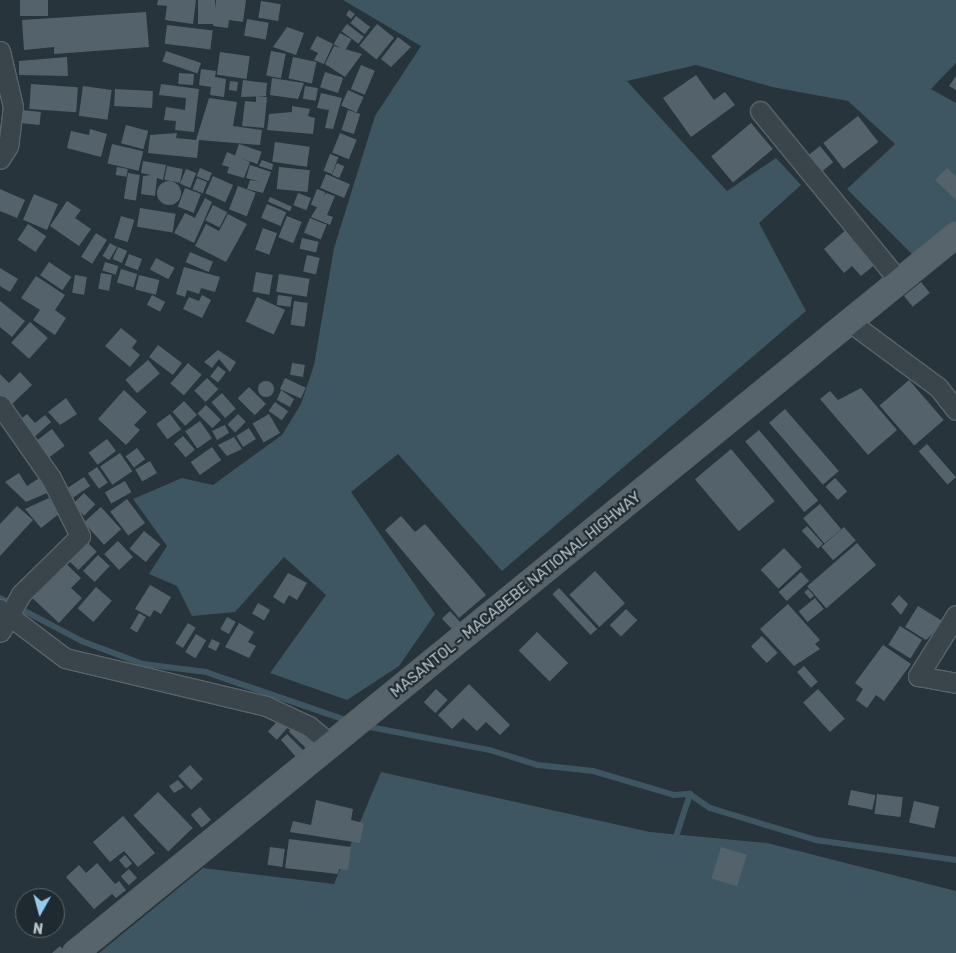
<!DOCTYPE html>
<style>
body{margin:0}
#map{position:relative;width:956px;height:953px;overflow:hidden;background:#27343b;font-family:Rubik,sans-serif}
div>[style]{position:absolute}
.water>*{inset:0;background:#3e5562}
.stream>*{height:5.5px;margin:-2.75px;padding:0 2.75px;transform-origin:2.75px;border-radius:2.75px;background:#3e5562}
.building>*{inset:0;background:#54636b;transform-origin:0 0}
.round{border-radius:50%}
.roads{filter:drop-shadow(1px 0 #586369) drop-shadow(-1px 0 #586369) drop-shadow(0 1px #586369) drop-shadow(0 -1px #586369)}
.minor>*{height:19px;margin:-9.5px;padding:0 9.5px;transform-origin:9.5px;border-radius:9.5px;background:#3a454b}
.major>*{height:24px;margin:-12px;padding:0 12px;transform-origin:12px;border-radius:12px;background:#58646b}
span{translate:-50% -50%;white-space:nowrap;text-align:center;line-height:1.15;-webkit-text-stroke:4.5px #1f2a30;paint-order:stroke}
.street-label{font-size:15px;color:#b6c0c7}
.north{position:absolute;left:15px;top:888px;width:50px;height:50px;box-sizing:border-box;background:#1f2a30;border:1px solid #5b666c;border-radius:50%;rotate:187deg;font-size:14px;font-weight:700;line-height:20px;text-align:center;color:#b6c0c7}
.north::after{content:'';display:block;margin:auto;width:18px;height:22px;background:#96caec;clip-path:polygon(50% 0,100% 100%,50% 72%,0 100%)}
</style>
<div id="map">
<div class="water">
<div style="clip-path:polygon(343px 0,956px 0,956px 63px,931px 89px,956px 103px,956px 224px,916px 258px,847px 189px,895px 144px,848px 101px,772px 87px,696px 65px,627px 81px,727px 191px,776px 158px,801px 185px,759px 223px,806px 311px,502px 571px,398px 454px,351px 492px,435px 614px,399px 666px,347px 700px,270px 673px,326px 595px,284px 557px,235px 612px,192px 616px,177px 586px,149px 574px,167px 546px,133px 499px,182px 478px,213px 485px,282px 435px,301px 404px,314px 365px,334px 248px,375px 116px,421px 46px)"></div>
<div style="clip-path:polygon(381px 772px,650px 832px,767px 843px,956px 891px,956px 953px,99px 953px,203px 868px,334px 884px)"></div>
</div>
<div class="stream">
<div style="left:0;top:598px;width:93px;rotate:27.7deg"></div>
<div style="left:82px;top:641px;width:65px;rotate:20.7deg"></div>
<div style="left:143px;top:664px;width:64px;rotate:7.2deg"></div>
<div style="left:206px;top:672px;width:151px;rotate:18.9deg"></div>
<div style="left:365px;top:726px;width:127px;rotate:10.9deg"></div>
<div style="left:490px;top:750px;width:50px;rotate:17.4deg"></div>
<div style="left:538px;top:765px;width:55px;rotate:6.2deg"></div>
<div style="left:593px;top:771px;width:84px;rotate:16.5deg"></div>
<div style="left:674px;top:795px;width:16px;rotate:-4deg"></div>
<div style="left:690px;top:794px;width:24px;rotate:35deg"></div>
<div style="left:710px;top:808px;width:111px;rotate:16.8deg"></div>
<div style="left:816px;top:840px;width:141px;rotate:8.1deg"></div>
<div style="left:675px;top:840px;width:48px;rotate:-71.9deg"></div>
</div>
<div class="building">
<div style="left:20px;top:0;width:28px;height:16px"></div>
<div style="clip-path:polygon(158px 0,196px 0,193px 24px,165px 20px,167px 6px,157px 5px)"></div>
<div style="left:198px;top:0;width:17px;height:24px"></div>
<div style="clip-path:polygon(216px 0,246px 0,243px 22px,229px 20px,228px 28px,213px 26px)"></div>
<div style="left:261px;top:1px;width:20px;height:17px;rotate:9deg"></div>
<div style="clip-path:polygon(349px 10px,355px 14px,351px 19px,346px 15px)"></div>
<div style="clip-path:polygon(146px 12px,149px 47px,54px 54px,54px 47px,24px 50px,22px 20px)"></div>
<div style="left:356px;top:16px;width:18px;height:9px;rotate:38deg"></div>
<div style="left:247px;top:19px;width:22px;height:17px;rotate:10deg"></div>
<div style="left:347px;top:24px;width:21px;height:9px;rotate:37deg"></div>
<div style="left:377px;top:24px;width:22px;height:28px;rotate:39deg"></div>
<div style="left:167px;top:25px;width:46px;height:19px;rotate:7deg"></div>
<div style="clip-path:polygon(287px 27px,304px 33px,296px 55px,273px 47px)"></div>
<div style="left:340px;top:33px;width:13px;height:13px;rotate:29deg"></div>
<div style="clip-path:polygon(317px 36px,333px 44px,324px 64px,314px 60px,318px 53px,310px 49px)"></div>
<div style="clip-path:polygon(398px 37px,411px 47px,391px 67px,381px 59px)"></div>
<div style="clip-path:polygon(334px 46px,362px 54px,345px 77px,325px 64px)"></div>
<div style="left:166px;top:51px;width:37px;height:11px;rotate:19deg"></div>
<div style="left:271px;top:51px;width:15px;height:25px;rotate:11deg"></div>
<div style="left:220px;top:52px;width:30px;height:23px;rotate:8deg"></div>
<div style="clip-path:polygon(67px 57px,68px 76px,19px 75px,19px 61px)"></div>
<div style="left:293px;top:57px;width:24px;height:22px;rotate:12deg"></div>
<div style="left:361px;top:65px;width:15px;height:26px;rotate:23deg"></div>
<div style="clip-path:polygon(201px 69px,216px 71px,215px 77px,226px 79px,224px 97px,210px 95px,211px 87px,199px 85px)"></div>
<div style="left:325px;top:72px;width:19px;height:16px;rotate:18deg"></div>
<div style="left:179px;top:73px;width:15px;height:11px;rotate:4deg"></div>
<div style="clip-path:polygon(696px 75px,714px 100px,725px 92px,735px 105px,691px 137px,663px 98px)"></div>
<div style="clip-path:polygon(956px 76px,956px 90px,949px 86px)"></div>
<div style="clip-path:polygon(272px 78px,304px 83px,298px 99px,270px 95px)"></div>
<div style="clip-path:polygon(243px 80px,267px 83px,266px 96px,241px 97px)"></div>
<div style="left:230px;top:81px;width:8px;height:9px;rotate:7deg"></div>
<div style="left:31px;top:84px;width:47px;height:25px;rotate:4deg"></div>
<div style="clip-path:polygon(161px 84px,199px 89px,194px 132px,175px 130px,176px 121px,164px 120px,166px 107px,185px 110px,186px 98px,159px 95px)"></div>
<div style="left:83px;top:86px;width:29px;height:30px;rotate:8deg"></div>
<div style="left:305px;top:86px;width:13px;height:13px;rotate:9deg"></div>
<div style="left:115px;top:89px;width:38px;height:17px;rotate:3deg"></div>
<div style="left:348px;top:90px;width:17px;height:17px;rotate:24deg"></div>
<div style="clip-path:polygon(321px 93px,342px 98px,333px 129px,325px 128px,329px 110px,317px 108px)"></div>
<div style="clip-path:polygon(256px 96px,267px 97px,264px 128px,242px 126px,245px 101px,256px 102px)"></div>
<div style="clip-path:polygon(209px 98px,237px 102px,233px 126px,262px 130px,260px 145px,199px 140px,197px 158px,148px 153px,150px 135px,177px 133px,176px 138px,196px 140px)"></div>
<div style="clip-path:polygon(292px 106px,310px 109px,308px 116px,315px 118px,313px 134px,267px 130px,269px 114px,292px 112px)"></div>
<div style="left:22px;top:110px;width:19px;height:13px;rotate:6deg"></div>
<div style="left:348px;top:110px;width:13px;height:21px;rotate:18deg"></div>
<div style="left:858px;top:116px;width:33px;height:44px;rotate:52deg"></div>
<div style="left:751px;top:123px;width:34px;height:52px;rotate:50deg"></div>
<div style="left:126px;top:125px;width:23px;height:19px;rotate:15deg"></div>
<div style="clip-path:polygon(90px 129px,107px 134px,101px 157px,67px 148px,71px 131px,89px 135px)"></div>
<div style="left:340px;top:133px;width:18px;height:21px;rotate:22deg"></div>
<div style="left:275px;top:142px;width:35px;height:20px;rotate:8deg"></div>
<div style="left:112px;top:144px;width:32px;height:20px;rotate:13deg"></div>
<div style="left:239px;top:144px;width:24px;height:13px;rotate:19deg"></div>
<div style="left:820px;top:146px;width:21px;height:18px;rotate:51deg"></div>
<div style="clip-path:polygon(227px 152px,250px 162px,244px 178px,227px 173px,229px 167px,222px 165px)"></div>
<div style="left:330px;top:154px;width:9px;height:18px;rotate:21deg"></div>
<div style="clip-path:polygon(262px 160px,273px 164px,272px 170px,259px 166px)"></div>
<div style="clip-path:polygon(143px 161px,166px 165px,163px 180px,157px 178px,155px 196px,141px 194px,143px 176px,151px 175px,141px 173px)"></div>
<div style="left:337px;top:163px;width:8px;height:13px;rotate:23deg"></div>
<div style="clip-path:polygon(250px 165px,271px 172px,263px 193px,247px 189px,250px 180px,260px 182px,246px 178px)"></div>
<div style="left:167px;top:166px;width:16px;height:14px;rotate:11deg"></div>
<div style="left:117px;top:167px;width:11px;height:8px;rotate:10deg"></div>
<div style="left:279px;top:167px;width:31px;height:22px;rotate:6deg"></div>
<div style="left:200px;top:168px;width:13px;height:9px;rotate:23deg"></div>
<div style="clip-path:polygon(947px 168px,956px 176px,956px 200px,935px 180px)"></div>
<div style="left:186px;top:169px;width:11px;height:16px;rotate:22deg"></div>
<div style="left:128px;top:173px;width:12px;height:26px;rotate:9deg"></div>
<div style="left:326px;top:174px;width:26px;height:15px;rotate:23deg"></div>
<div style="left:213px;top:176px;width:22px;height:19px;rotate:24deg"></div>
<div style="left:197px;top:178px;width:11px;height:12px;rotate:22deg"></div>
<div class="round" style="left:157px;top:181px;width:24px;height:24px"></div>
<div style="left:238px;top:186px;width:19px;height:25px;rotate:21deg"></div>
<div style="left:185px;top:188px;width:17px;height:20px;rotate:21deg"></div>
<div style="clip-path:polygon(0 189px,25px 200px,17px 218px,0 211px)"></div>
<div style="left:317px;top:189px;width:9px;height:17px;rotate:21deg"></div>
<div style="left:298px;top:193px;width:14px;height:13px;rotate:21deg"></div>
<div style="clip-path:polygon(326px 193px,335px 196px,327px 215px,333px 217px,330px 225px,311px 217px)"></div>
<div style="left:34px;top:194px;width:26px;height:28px;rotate:23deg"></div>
<div style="left:270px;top:197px;width:24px;height:5px;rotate:24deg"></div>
<div style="clip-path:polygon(205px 198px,212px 202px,194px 243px,174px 233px,185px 213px,195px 218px)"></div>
<div style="clip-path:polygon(67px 201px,81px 210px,75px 218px,91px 229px,79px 246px,50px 226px)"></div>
<div style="left:267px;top:204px;width:21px;height:15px;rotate:23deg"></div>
<div style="left:213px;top:205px;width:16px;height:17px;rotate:27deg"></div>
<div style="left:140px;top:208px;width:36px;height:19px;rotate:9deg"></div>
<div style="clip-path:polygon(228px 214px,247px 224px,226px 262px,195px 246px,206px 224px,219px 231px)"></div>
<div style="left:121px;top:216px;width:14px;height:23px;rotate:17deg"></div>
<div style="left:287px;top:216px;width:16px;height:23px;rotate:22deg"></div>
<div style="left:310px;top:218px;width:18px;height:16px;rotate:22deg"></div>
<div style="left:28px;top:224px;width:22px;height:19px;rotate:34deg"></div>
<div style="left:263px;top:228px;width:15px;height:23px;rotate:20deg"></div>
<div style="clip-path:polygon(847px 229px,877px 263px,861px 276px,852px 266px,844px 273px,824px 249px)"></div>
<div style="left:96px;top:233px;width:13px;height:28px;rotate:32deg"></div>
<div style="left:302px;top:238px;width:17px;height:11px;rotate:13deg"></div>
<div style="left:110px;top:243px;width:8px;height:15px;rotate:30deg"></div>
<div style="left:118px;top:247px;width:10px;height:13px;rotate:24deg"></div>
<div style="left:190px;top:252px;width:25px;height:11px;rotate:23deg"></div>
<div style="left:129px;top:254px;width:14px;height:12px;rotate:21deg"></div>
<div style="left:307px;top:255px;width:13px;height:17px;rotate:13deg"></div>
<div style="left:156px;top:258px;width:21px;height:13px;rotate:28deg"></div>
<div style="left:49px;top:262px;width:27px;height:16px;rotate:34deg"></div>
<div style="left:105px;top:262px;width:14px;height:9px;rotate:17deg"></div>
<div style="clip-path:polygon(184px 267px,220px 277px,215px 292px,201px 288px,199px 294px,187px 290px,185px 297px,176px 294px)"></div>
<div style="clip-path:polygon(0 268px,18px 279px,10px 292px,0 286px)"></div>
<div style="left:121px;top:269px;width:17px;height:14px;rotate:17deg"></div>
<div style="left:256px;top:272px;width:17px;height:20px;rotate:10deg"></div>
<div style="left:101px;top:273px;width:11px;height:16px;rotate:10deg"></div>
<div style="left:279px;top:274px;width:31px;height:18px;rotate:9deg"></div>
<div style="left:75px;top:275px;width:12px;height:18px;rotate:9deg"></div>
<div style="left:139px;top:275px;width:21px;height:15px;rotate:14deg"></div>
<div style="clip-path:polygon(36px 276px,65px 295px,55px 310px,66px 318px,55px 335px,33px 320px,40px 310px,21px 298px)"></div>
<div style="left:921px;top:282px;width:14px;height:22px;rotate:51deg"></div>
<div style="left:152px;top:295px;width:15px;height:11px;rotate:28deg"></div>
<div style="clip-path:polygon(202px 295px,211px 300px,202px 318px,183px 309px,189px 297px,199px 301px)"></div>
<div style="left:278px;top:295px;width:14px;height:10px;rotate:8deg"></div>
<div style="left:257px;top:297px;width:31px;height:27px;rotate:25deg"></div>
<div style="clip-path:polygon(0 301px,25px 321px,12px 337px,0 327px)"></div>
<div style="left:294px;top:301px;width:14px;height:24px;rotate:8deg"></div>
<div style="left:30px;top:322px;width:24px;height:28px;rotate:42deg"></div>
<div style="clip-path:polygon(121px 328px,137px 341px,132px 348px,140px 355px,130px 367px,105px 346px)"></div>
<div style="left:158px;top:345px;width:30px;height:15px;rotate:37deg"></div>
<div style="clip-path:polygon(218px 350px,236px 362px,230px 372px,219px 359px,212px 368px,204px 362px)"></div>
<div style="left:148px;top:360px;width:18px;height:30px;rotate:49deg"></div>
<div style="left:188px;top:363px;width:18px;height:27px;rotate:41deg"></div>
<div style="left:292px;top:363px;width:13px;height:12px;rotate:9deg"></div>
<div style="left:218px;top:366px;width:10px;height:13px;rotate:37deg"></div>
<div style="clip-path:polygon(20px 372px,32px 385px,10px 406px,0 395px,0 374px,9px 383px)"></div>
<div style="left:207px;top:378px;width:16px;height:18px;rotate:45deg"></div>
<div style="left:285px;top:378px;width:23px;height:12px;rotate:25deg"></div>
<div style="left:909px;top:380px;width:53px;height:39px;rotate:49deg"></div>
<div class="round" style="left:258px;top:381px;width:16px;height:16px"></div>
<div style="left:249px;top:387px;width:24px;height:16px;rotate:45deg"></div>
<div style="clip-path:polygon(861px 388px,897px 430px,868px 455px,820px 399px,830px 391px,838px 400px)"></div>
<div style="clip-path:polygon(124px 390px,147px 412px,134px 425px,140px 430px,126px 445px,98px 419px)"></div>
<div style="clip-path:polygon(281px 390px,294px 399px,290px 407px,277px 400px)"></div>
<div style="left:222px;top:393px;width:21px;height:14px;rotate:49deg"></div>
<div style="clip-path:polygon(66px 398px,77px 414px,60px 425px,48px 412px)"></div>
<div style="left:184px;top:401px;width:19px;height:16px;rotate:47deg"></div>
<div style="left:275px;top:402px;width:16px;height:11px;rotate:35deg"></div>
<div style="left:206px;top:405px;width:21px;height:12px;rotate:45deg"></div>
<div style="left:785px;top:409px;width:82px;height:21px;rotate:49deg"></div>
<div style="clip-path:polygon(27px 414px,35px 423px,45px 415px,51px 422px,31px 440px,16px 423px)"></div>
<div style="left:170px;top:414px;width:19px;height:17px;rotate:54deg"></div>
<div style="left:238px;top:414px;width:11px;height:15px;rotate:45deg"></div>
<div style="left:269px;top:414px;width:22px;height:19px;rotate:60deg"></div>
<div style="left:200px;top:421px;width:21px;height:18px;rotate:55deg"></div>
<div style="clip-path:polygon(225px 425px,229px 433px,217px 440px,212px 431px)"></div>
<div style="left:249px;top:428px;width:13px;height:15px;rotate:58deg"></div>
<div style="left:52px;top:429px;width:21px;height:24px;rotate:53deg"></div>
<div style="left:759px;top:430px;width:92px;height:18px;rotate:50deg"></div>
<div style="left:183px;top:436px;width:18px;height:12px;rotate:49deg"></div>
<div style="clip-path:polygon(234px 437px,242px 449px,227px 456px,218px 445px)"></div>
<div style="left:107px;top:439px;width:15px;height:23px;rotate:53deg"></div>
<div style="left:927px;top:444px;width:44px;height:11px;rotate:49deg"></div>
<div style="left:212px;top:447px;width:16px;height:26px;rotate:55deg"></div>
<div style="left:137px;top:448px;width:14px;height:14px;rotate:54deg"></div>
<div style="left:731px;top:449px;width:68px;height:47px;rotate:50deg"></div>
<div style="left:120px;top:453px;width:22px;height:24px;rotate:56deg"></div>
<div style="left:150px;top:461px;width:14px;height:17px;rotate:60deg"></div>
<div style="left:97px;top:467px;width:19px;height:11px;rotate:55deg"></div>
<div style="clip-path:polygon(19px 473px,27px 486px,44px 475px,54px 490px,26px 502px,5px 482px)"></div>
<div style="left:84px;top:477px;width:11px;height:22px;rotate:56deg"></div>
<div style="left:835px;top:478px;width:18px;height:13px;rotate:47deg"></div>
<div style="left:125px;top:481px;width:13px;height:23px;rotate:61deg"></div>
<div style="left:84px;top:493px;width:16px;height:16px;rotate:45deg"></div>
<div style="clip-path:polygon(49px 498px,60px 513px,41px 528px,25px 509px)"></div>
<div style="left:127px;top:499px;width:30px;height:21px;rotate:53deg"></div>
<div style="left:820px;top:504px;width:33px;height:22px;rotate:50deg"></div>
<div style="clip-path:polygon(17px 506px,33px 520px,0 556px,0 524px)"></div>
<div style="left:101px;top:507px;width:30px;height:23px;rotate:48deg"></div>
<div style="clip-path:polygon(401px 516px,415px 532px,425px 524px,486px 595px,459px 618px,385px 530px)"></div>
<div style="left:807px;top:526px;width:24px;height:7px;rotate:48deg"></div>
<div style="left:844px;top:527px;width:18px;height:30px;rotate:49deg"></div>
<div style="left:144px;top:531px;width:21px;height:23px;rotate:39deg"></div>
<div style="left:84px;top:539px;width:18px;height:26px;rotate:45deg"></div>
<div style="left:118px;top:541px;width:22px;height:19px;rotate:47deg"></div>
<div style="left:857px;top:543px;width:29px;height:66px;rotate:49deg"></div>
<div style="left:784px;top:548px;width:26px;height:32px;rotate:47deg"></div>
<div style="left:98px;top:555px;width:16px;height:22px;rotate:43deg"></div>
<div style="clip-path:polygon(60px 558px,81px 578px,71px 588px,82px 598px,59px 623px,27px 593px)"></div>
<div style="left:595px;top:571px;width:44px;height:35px;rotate:47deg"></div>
<div style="left:801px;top:572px;width:12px;height:30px;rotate:48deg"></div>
<div style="clip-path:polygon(288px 573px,307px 583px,297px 600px,289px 595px,284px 604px,273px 597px)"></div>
<div style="clip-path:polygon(150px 585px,171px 597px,161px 614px,154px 610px,150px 617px,135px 609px)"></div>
<div style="left:96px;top:587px;width:21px;height:28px;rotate:41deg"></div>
<div style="left:559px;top:588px;width:56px;height:9px;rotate:47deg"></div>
<div style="left:808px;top:589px;width:9px;height:5px;rotate:49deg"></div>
<div style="clip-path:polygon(899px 595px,908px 604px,901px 615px,891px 604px)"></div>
<div style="left:815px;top:598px;width:14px;height:21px;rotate:51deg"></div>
<div style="left:258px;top:603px;width:14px;height:12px;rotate:30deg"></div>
<div style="clip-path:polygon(788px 604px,820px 640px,815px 644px,820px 649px,794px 666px,760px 629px)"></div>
<div style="clip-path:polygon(918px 606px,944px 622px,926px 640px,905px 627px)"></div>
<div style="left:626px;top:609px;width:16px;height:23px;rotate:45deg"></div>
<div style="left:450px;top:611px;width:18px;height:11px;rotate:47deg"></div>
<div style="left:139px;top:613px;width:8px;height:18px;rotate:30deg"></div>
<div style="left:227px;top:617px;width:10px;height:14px;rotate:29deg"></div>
<div style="left:188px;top:623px;width:9px;height:24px;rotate:32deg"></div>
<div style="clip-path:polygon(239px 623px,254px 632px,248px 642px,256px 646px,249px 658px,225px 647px)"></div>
<div style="left:900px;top:626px;width:26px;height:22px;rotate:32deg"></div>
<div style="left:537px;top:632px;width:44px;height:26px;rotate:45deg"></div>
<div style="left:196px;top:634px;width:12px;height:21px;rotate:31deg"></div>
<div style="left:762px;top:636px;width:23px;height:15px;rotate:47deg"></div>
<div style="left:212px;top:639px;width:9px;height:9px;rotate:27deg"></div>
<div style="clip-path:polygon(883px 645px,911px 664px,884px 701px,876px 695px,867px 708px,856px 700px,863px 689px,855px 683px)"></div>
<div style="left:804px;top:666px;width:21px;height:9px;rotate:49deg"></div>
<div style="clip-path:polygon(469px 684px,510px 725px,500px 735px,486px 722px,477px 731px,463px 718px,452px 729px,438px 715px)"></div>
<div style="left:436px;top:689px;width:16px;height:18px;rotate:43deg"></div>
<div style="left:818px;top:689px;width:40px;height:20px;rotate:48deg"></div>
<div style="left:282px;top:716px;width:12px;height:21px;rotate:42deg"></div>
<div style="left:295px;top:725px;width:28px;height:9px;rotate:44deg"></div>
<div style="clip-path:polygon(287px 734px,304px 751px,297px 758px,281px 740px)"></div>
<div style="left:190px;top:765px;width:19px;height:16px;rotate:47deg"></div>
<div style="clip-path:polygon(178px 780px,184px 787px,174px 793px,169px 786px)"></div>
<div style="left:851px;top:790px;width:25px;height:15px;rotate:12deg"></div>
<div style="left:158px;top:792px;width:50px;height:34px;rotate:46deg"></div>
<div style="left:877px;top:794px;width:26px;height:20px;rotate:7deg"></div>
<div style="clip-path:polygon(316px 800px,353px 809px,351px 820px,364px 823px,360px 843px,290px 832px,293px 821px,311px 825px)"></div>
<div style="left:914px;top:801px;width:26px;height:22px;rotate:13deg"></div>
<div style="left:200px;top:807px;width:17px;height:12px;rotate:50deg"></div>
<div style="clip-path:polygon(123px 816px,155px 853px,138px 867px,124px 851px,110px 862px,93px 842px)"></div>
<div style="clip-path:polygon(289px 839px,351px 847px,348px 870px,339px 869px,338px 874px,285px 868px)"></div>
<div style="left:270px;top:847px;width:15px;height:18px;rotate:8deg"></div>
<div style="left:721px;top:847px;width:27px;height:33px;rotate:17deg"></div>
<div style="left:125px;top:855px;width:11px;height:8px;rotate:49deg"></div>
<div style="clip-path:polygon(97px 863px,115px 884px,119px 881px,126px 890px,116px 898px,112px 894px,94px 909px,66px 877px,79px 865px,86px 873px)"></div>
<div style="left:129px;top:869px;width:12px;height:11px;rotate:48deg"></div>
<div style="clip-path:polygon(60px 946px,66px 953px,52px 953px)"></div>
</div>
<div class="roads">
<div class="minor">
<div style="left:0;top:51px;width:57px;rotate:76.9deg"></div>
<div style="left:13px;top:107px;width:39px;rotate:97deg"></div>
<div style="left:8px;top:146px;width:15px;rotate:122deg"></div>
<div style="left:760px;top:111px;width:220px;rotate:50.7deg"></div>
<div style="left:850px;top:322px;width:109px;rotate:36.5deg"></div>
<div style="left:938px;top:387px;width:29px;rotate:52deg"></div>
<div style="left:0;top:405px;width:89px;rotate:55.1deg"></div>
<div style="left:51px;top:478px;width:65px;rotate:63.4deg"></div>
<div style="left:80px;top:536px;width:83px;rotate:135.5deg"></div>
<div style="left:21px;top:594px;width:43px;rotate:118.9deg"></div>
<div style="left:0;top:609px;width:81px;rotate:37deg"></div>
<div style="left:65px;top:658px;width:207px;rotate:13.4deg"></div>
<div style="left:266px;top:706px;width:47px;rotate:24.9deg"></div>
<div style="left:309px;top:726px;width:26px;rotate:40deg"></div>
<div style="left:956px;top:615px;width:72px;rotate:121.9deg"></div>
<div style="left:918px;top:676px;width:39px;rotate:10deg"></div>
</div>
<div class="major">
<div style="left:75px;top:953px;width:1137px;rotate:-39.18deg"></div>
</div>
</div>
<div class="street-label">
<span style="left:516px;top:595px;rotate:-39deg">MASANTOL - MACABEBE NATIONAL HIGHWAY</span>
</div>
<div class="north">N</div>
</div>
